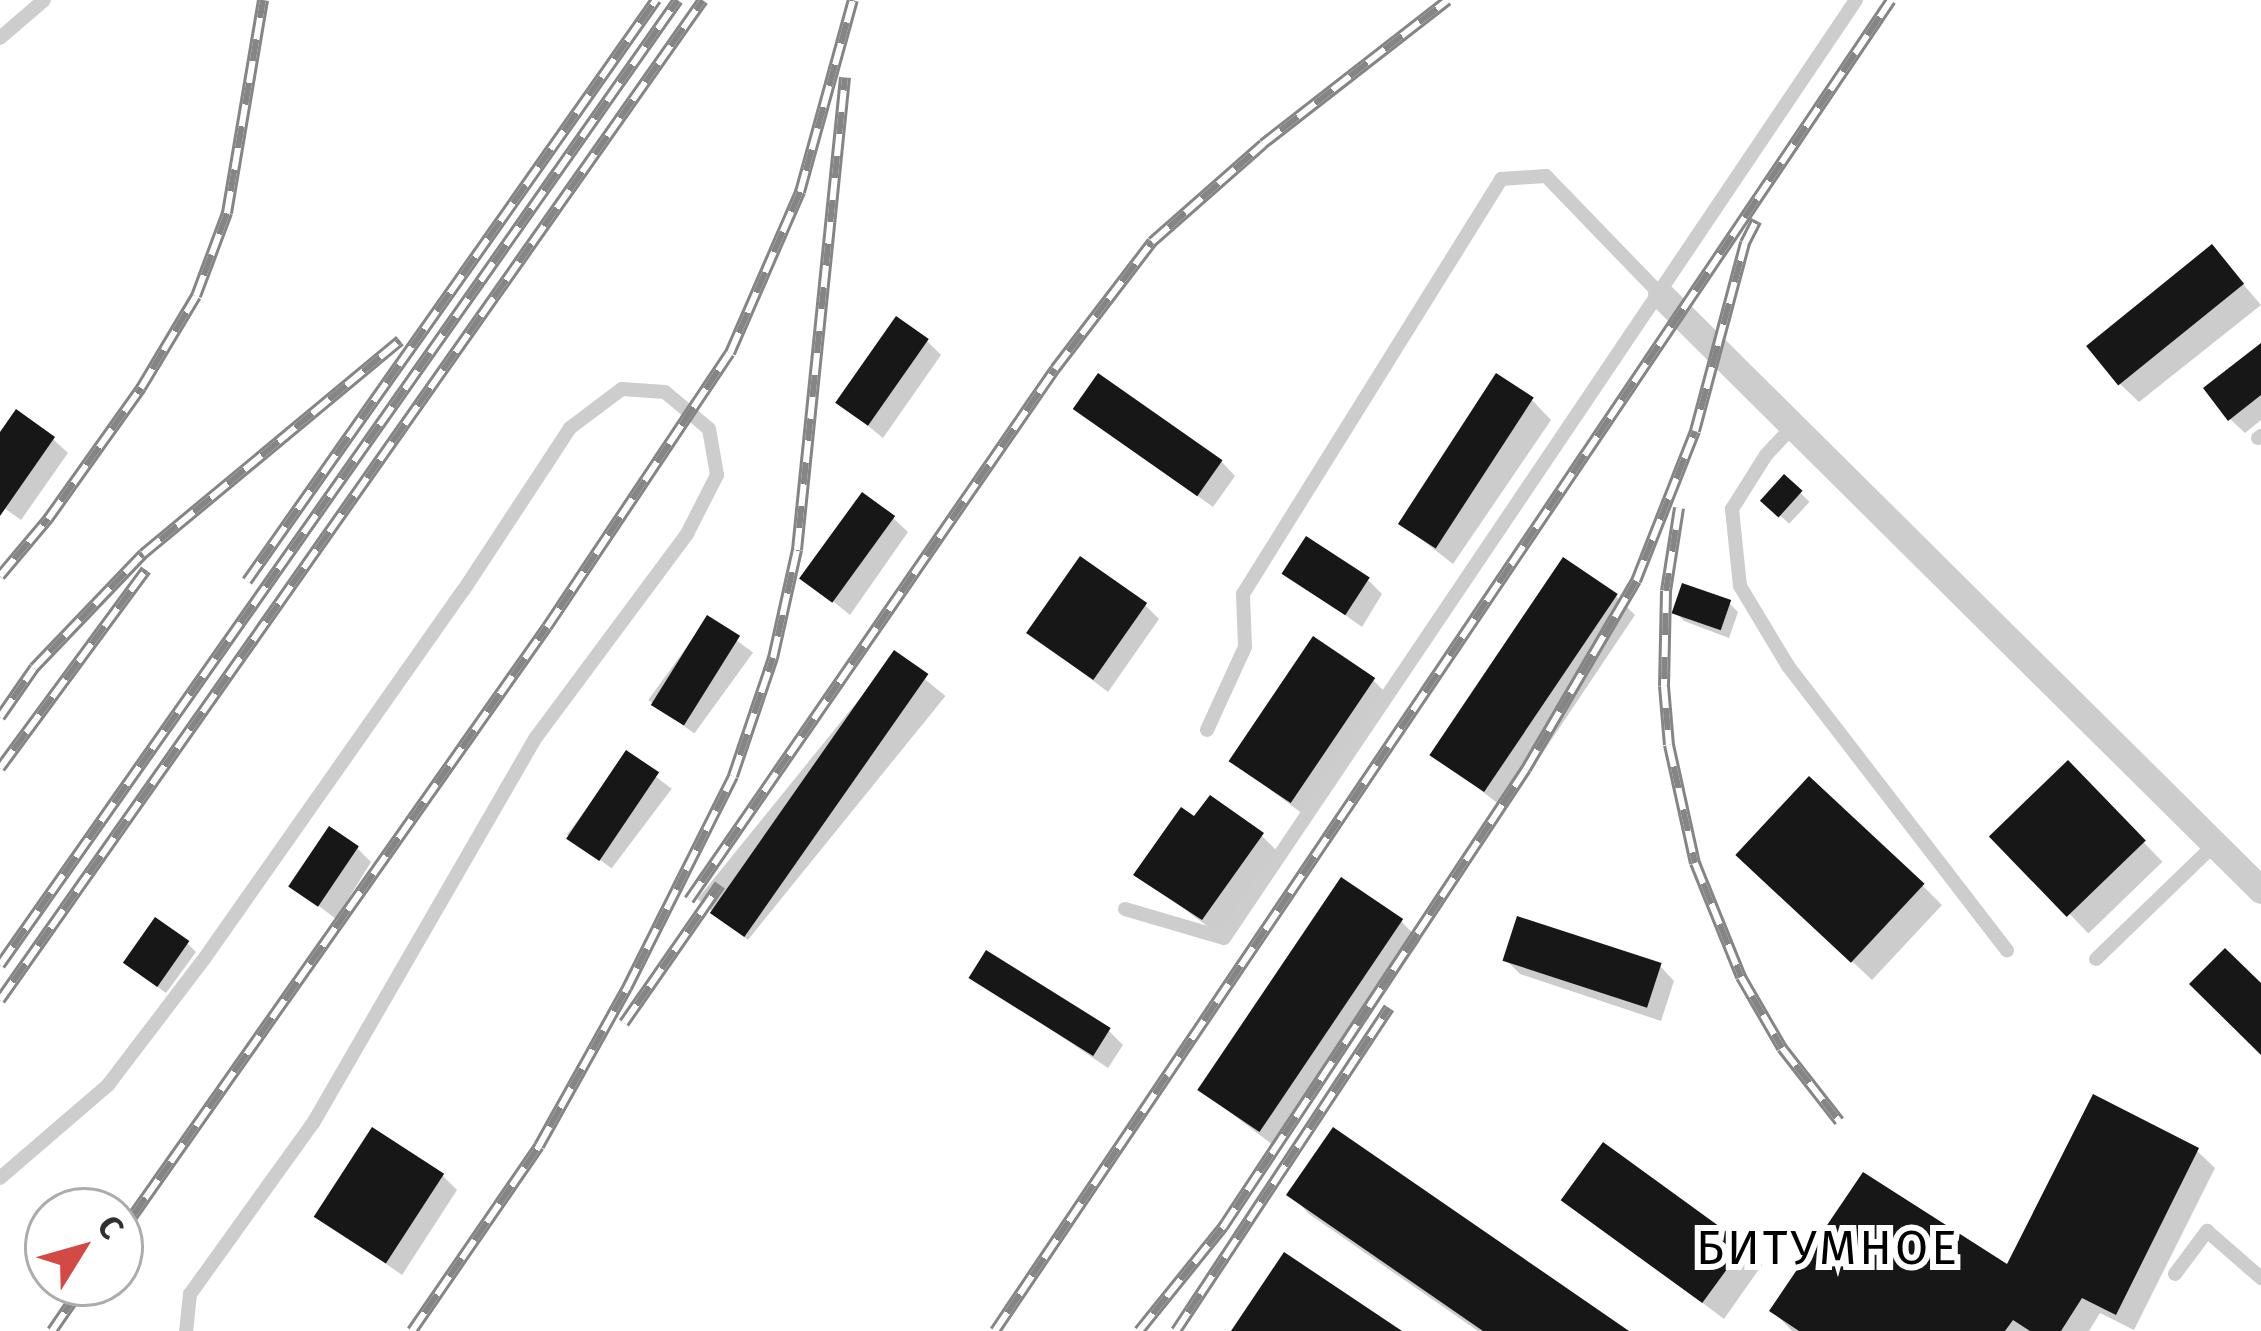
<!DOCTYPE html>
<meta charset="utf-8">
<style>
body{margin:0}
#map{position:relative;width:2261px;height:1331px;overflow:hidden;background:#fff;font-family:"Fira Sans",sans-serif}
div>[style]{position:absolute}
.shadow>*{inset:0;background:#0003;transform-origin:0 0}
.building>*{inset:0;background:#171717;transform-origin:0 0}
.service>*{height:14px;margin:-7px;padding:0 7px;transform-origin:7px;border-radius:7px;background:#cdcdcd}
.minor>*{height:27px;margin:-13.5px;padding:0 13.5px;transform-origin:13.5px;border-radius:13.5px;background:#cdcdcd}
.rail>*{height:12px;margin-top:-6px;transform-origin:0;background:repeating-linear-gradient(90deg,#fff 0 22px,#858585 0 44px);box-sizing:border-box;border-block:3px solid #858585}
span{translate:-50% -50%;white-space:nowrap;text-align:center;line-height:1.15;-webkit-text-stroke:12px #fff;paint-order:stroke}
.quarter-label{font-size:48px;color:#000;letter-spacing:3px}
.north{position:absolute;left:24px;top:1187px;width:120px;height:120px;box-sizing:border-box;background:#fff;border:3px solid #acacac;border-radius:50%;rotate:53deg;font-size:33px;font-weight:700;line-height:48px;text-align:center;color:#303030}
.north::after{content:'';display:block;margin:auto;width:42px;height:54px;background:#d34a45;clip-path:polygon(50% 0,100% 100%,50% 72%,0 100%)}
</style>
<div id="map">
<div class="shadow">
<div style="clip-path:polygon(2212px 248px,2261px 305px,2139px 402px,2119px 383px)"></div>
<div style="clip-path:polygon(927px 341px,941px 355px,883px 438px,839px 402px)"></div>
<div style="clip-path:polygon(2261px 347px,2261px 420px,2245px 433px,2230px 419px)"></div>
<div style="clip-path:polygon(1532px 400px,1551px 420px,1453px 564px,1399px 522px)"></div>
<div style="clip-path:polygon(1077px 409px,1221px 461px,1235px 476px,1213px 507px)"></div>
<div style="clip-path:polygon(0 437px,53px 439px,68px 453px,21px 520px,0 505px)"></div>
<div style="left:1784px;top:478px;width:35px;height:30px;rotate:43deg"></div>
<div style="clip-path:polygon(893px 518px,908px 532px,850px 615px,806px 579px)"></div>
<div style="clip-path:polygon(1286px 573px,1368px 580px,1382px 594px,1362px 627px)"></div>
<div style="clip-path:polygon(1616px 596px,1635px 615px,1505px 809px,1434px 754px)"></div>
<div style="clip-path:polygon(1729px 603px,1738px 612px,1729px 638px,1684px 621px,1675px 612px)"></div>
<div style="clip-path:polygon(1145px 605px,1159px 619px,1108px 692px,1030px 633px)"></div>
<div style="left:707px;top:619px;width:57px;height:100px;rotate:36deg"></div>
<div style="left:895px;top:655px;width:65px;height:314px;rotate:39deg"></div>
<div style="clip-path:polygon(1373px 680px,1392px 699px,1311px 820px,1232px 761px)"></div>
<div style="left:627px;top:755px;width:56px;height:100px;rotate:37deg"></div>
<div style="left:2068px;top:764px;width:136px;height:103px;rotate:46deg"></div>
<div style="clip-path:polygon(1195px 821px,1262px 836px,1281px 855px,1222px 937px,1137px 874px)"></div>
<div style="clip-path:polygon(357px 848px,371px 862px,336px 919px,294px 887px)"></div>
<div style="clip-path:polygon(1759px 874px,1923px 886px,1942px 905px,1872px 980px)"></div>
<div style="clip-path:polygon(1401px 921px,1420px 941px,1277px 1148px,1198px 1088px)"></div>
<div style="clip-path:polygon(187px 943px,196px 952px,166px 993px,136px 971px)"></div>
<div style="clip-path:polygon(1506px 960px,1660px 966px,1674px 981px,1661px 1021px,1520px 974px)"></div>
<div style="clip-path:polygon(973px 977px,1109px 1031px,1123px 1045px,1108px 1068px)"></div>
<div style="clip-path:polygon(2197px 1151px,2215px 1168px,2134px 1330px,2100px 1313px,2089px 1331px,1792px 1331px,1773px 1311px,2009px 1268px)"></div>
<div style="clip-path:polygon(443px 1176px,457px 1190px,402px 1275px,317px 1216px)"></div>
<div style="clip-path:polygon(1290px 1194px,1623px 1331px,1478px 1331px,1309px 1214px)"></div>
<div style="clip-path:polygon(1565px 1199px,1743px 1246px,1762px 1265px,1724px 1319px)"></div>
</div>
<div class="building">
<div style="left:2212px;top:244px;width:51px;height:162px;rotate:51deg"></div>
<div style="left:896px;top:316px;width:40px;height:106px;rotate:35deg"></div>
<div style="clip-path:polygon(2261px 343px,2261px 395px,2228px 421px,2203px 388px)"></div>
<div style="left:1098px;top:373px;width:152px;height:44px;rotate:35deg"></div>
<div style="left:1496px;top:373px;width:45px;height:180px;rotate:33deg"></div>
<div style="clip-path:polygon(16px 409px,55px 437px,0 516px,0 432px)"></div>
<div style="left:1784px;top:474px;width:25px;height:36px;rotate:42deg"></div>
<div style="left:862px;top:492px;width:41px;height:107px;rotate:36deg"></div>
<div style="left:1306px;top:536px;width:76px;height:45px;rotate:33deg"></div>
<div style="left:1080px;top:556px;width:82px;height:94px;rotate:35deg"></div>
<div style="left:1563px;top:557px;width:66px;height:239px;rotate:34deg"></div>
<div style="left:1682px;top:583px;width:52px;height:32px;rotate:19deg"></div>
<div style="left:707px;top:615px;width:39px;height:106px;rotate:32deg"></div>
<div style="left:1313px;top:636px;width:75px;height:151px;rotate:34deg"></div>
<div style="left:894px;top:650px;width:42px;height:321px;rotate:35deg"></div>
<div style="left:626px;top:750px;width:40px;height:107px;rotate:34deg"></div>
<div style="left:2068px;top:760px;width:112px;height:110px;rotate:46deg"></div>
<div style="left:1809px;top:776px;width:158px;height:108px;rotate:43deg"></div>
<div style="clip-path:polygon(1210px 795px,1264px 833px,1202px 920px,1133px 875px,1181px 807px,1194px 816px)"></div>
<div style="left:329px;top:826px;width:36px;height:73px;rotate:34deg"></div>
<div style="left:1341px;top:877px;width:75px;height:257px;rotate:34deg"></div>
<div style="left:1517px;top:916px;width:152px;height:47px;rotate:18deg"></div>
<div style="left:155px;top:917px;width:42px;height:56px;rotate:35deg"></div>
<div style="clip-path:polygon(2225px 948px,2261px 983px,2261px 1055px,2189px 984px)"></div>
<div style="left:986px;top:950px;width:147px;height:33px;rotate:32deg"></div>
<div style="clip-path:polygon(2093px 1094px,2199px 1148px,2116px 1315px,2082px 1298px,2061px 1331px,2030px 1331px,2013px 1320px,2005px 1331px,1799px 1331px,1769px 1311px,1863px 1172px,2007px 1264px)"></div>
<div style="left:372px;top:1127px;width:86px;height:107px;rotate:33deg"></div>
<div style="clip-path:polygon(1333px 1127px,1629px 1331px,1483px 1331px,1286px 1195px)"></div>
<div style="left:1603px;top:1142px;width:175px;height:72px;rotate:36deg"></div>
<div style="clip-path:polygon(1284px 1252px,1402px 1331px,1231px 1331px)"></div>
</div>
<div class="service">
<div style="left:0;top:38px;width:58px;rotate:-40.8deg"></div>
<div style="left:1794px;top:425px;width:41px;rotate:133deg"></div>
<div style="left:1766px;top:455px;width:64px;rotate:122.2deg"></div>
<div style="left:1732px;top:509px;width:77px;rotate:84.1deg"></div>
<div style="left:1740px;top:586px;width:93px;rotate:59deg"></div>
<div style="left:1788px;top:666px;width:359px;rotate:52.4deg"></div>
<div style="left:2258px;top:438px;width:4px;rotate:-34deg"></div>
<div style="left:1207px;top:730px;width:91px;rotate:-65.4deg"></div>
<div style="left:1245px;top:647px;width:53px;rotate:-92.2deg"></div>
<div style="left:1243px;top:594px;width:489px;rotate:-58.1deg"></div>
<div style="left:1501px;top:179px;width:45px;rotate:-3.8deg"></div>
<div style="left:1546px;top:176px;width:165px;rotate:46deg"></div>
<div style="left:1125px;top:909px;width:103px;rotate:16.3deg"></div>
<div style="left:1224px;top:938px;width:1131px;rotate:-56.03deg"></div>
<div style="left:2096px;top:959px;width:167px;rotate:-44deg"></div>
<div style="left:0;top:1178px;width:143px;rotate:-40.7deg"></div>
<div style="left:108px;top:1085px;width:158px;rotate:-52.7deg"></div>
<div style="left:204px;top:959px;width:450px;rotate:-54.9deg"></div>
<div style="left:463px;top:591px;width:195px;rotate:-56.7deg"></div>
<div style="left:570px;top:428px;width:65px;rotate:-36.9deg"></div>
<div style="left:622px;top:389px;width:43px;rotate:4deg"></div>
<div style="left:665px;top:392px;width:57px;rotate:40.1deg"></div>
<div style="left:709px;top:429px;width:47px;rotate:80.1deg"></div>
<div style="left:717px;top:475px;width:66px;rotate:117deg"></div>
<div style="left:687px;top:534px;width:253px;rotate:126.6deg"></div>
<div style="left:536px;top:737px;width:446px;rotate:120deg"></div>
<div style="left:313px;top:1123px;width:211px;rotate:125.7deg"></div>
<div style="left:190px;top:1294px;width:37px;rotate:96deg"></div>
<div style="left:2175px;top:1274px;width:54px;rotate:-53.3deg"></div>
<div style="left:2207px;top:1231px;width:72px;rotate:41deg"></div>
</div>
<div class="minor">
<div style="left:1661px;top:295px;width:845px;rotate:44.76deg"></div>
</div>
<div class="rail">
<div style="left:1679px;top:508px;width:84px;rotate:98.9deg"></div>
<div style="left:1666px;top:591px;width:95px;rotate:91.2deg"></div>
<div style="left:1664px;top:686px;width:59px;rotate:85.2deg"></div>
<div style="left:1669px;top:745px;width:121px;rotate:77.6deg"></div>
<div style="left:1695px;top:863px;width:123px;rotate:68deg"></div>
<div style="left:1741px;top:977px;width:82px;rotate:60deg"></div>
<div style="left:1782px;top:1048px;width:93px;rotate:52deg"></div>
<div style="left:0;top:576px;width:75px;rotate:-49.9deg"></div>
<div style="left:48px;top:519px;width:161px;rotate:-54.6deg"></div>
<div style="left:141px;top:388px;width:107px;rotate:-59.1deg"></div>
<div style="left:196px;top:296px;width:89px;rotate:-69.5deg"></div>
<div style="left:227px;top:213px;width:216px;rotate:-80.4deg"></div>
<div style="left:247px;top:581px;width:711px;rotate:-54.86deg"></div>
<div style="left:0;top:717px;width:60px;rotate:-55.2deg"></div>
<div style="left:34px;top:668px;width:158px;rotate:-46.3deg"></div>
<div style="left:143px;top:554px;width:334px;rotate:-39.7deg"></div>
<div style="left:0;top:768px;width:246px;rotate:-53.6deg"></div>
<div style="left:689px;top:900px;width:645px;rotate:-55.42deg"></div>
<div style="left:1055px;top:369px;width:160px;rotate:-52.6deg"></div>
<div style="left:1152px;top:242px;width:148px;rotate:-41.4deg"></div>
<div style="left:1263px;top:144px;width:234px;rotate:-37.9deg"></div>
<div style="left:0;top:965px;width:1179px;rotate:-54.91deg"></div>
<div style="left:0;top:1000px;width:1222px;rotate:-54.89deg"></div>
<div style="left:624px;top:1023px;width:168px;rotate:-55.2deg"></div>
<div style="left:120px;top:1234px;width:742px;rotate:-54.88deg"></div>
<div style="left:547px;top:627px;width:329px;rotate:-56.3deg"></div>
<div style="left:730px;top:353px;width:176px;rotate:-66.5deg"></div>
<div style="left:800px;top:192px;width:199px;rotate:-74.6deg"></div>
<div style="left:52px;top:1331px;width:58px;rotate:-55.5deg"></div>
<div style="left:412px;top:1331px;width:224px;rotate:-55.5deg"></div>
<div style="left:539px;top:1146px;width:181px;rotate:-60.9deg"></div>
<div style="left:627px;top:988px;width:237px;rotate:-63.4deg"></div>
<div style="left:733px;top:776px;width:125px;rotate:-71.3deg"></div>
<div style="left:773px;top:658px;width:111px;rotate:-77.5deg"></div>
<div style="left:797px;top:550px;width:475px;rotate:-84.2deg"></div>
<div style="left:995px;top:1331px;width:1604px;rotate:-56.05deg"></div>
<div style="left:1139px;top:1331px;width:134px;rotate:-51.1deg"></div>
<div style="left:1223px;top:1227px;width:549px;rotate:-56.51deg"></div>
<div style="left:1526px;top:769px;width:218px;rotate:-59.7deg"></div>
<div style="left:1636px;top:581px;width:161px;rotate:-68.5deg"></div>
<div style="left:1695px;top:431px;width:195px;rotate:-75.1deg"></div>
<div style="left:1745px;top:243px;width:25px;rotate:-63deg"></div>
<div style="left:1176px;top:1331px;width:387px;rotate:-56.6deg"></div>
</div>
<div class="quarter-label">
<span style="left:1828px;top:1249px">БИТУМНОЕ</span>
</div>
<div class="north">С</div>
</div>
